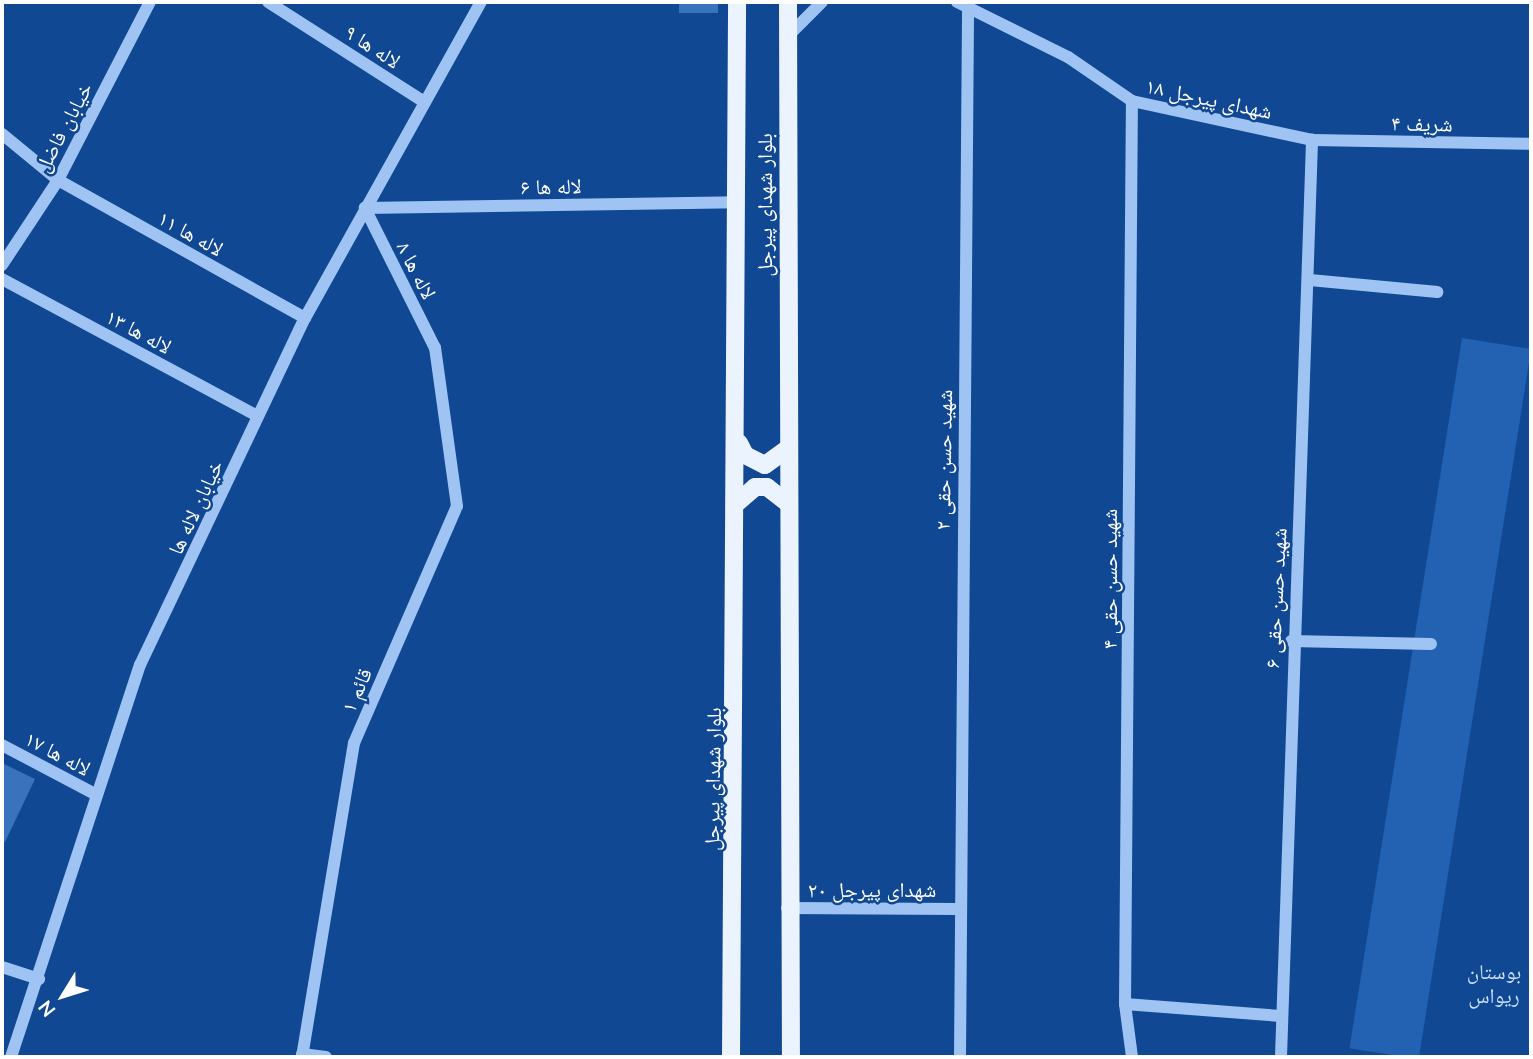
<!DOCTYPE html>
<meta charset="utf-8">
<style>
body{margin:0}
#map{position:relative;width:1533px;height:1059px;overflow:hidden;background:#114894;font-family:Mulish,"Noto Naskh Arabic",sans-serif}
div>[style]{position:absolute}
.green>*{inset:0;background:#2362b3;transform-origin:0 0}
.building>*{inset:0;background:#3a72bc;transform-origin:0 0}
.minor>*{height:12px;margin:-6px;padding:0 6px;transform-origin:6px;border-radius:6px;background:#9fc4f3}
.major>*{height:18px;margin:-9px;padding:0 9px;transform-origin:9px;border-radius:9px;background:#ebf3ff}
span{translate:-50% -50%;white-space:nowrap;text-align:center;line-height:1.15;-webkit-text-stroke:5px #114894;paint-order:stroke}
.street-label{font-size:21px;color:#fff}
.park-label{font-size:21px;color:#c7dffd}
.frame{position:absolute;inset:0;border:4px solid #fff;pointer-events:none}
.north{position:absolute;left:28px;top:961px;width:70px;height:70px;-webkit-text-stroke:5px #114894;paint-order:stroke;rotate:232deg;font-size:19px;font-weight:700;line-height:28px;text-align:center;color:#fff}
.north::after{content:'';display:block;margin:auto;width:24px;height:32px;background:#fff;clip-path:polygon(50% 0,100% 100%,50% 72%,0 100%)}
</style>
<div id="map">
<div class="green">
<div style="left:1462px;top:338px;width:70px;height:719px;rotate:9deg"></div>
</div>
<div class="building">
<div style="left:679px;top:2px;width:39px;height:11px"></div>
<div style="clip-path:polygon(2px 763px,35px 779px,5px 842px,2px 841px)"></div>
</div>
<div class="minor">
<div style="left:268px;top:2px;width:184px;rotate:32.6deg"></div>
<div style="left:957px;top:2px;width:124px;rotate:26.4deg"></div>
<div style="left:1068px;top:57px;width:78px;rotate:34.5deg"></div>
<div style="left:1132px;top:101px;width:184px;rotate:12.2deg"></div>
<div style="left:1312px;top:140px;width:219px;rotate:1deg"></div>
<div style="left:787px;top:37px;width:49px;rotate:-45deg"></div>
<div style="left:2px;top:134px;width:72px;rotate:39.4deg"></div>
<div style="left:58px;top:180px;width:283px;rotate:29.2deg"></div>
<div style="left:2px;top:265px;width:102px;rotate:-56.6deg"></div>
<div style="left:58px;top:180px;width:200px;rotate:-62.7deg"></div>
<div style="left:2px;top:279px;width:290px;rotate:28.2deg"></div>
<div style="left:1310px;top:280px;width:128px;rotate:5.4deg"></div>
<div style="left:1291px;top:641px;width:140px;rotate:1.2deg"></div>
<div style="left:2px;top:745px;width:107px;rotate:27.8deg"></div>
<div style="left:787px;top:908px;width:170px;rotate:0.3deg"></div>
<div style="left:2px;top:967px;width:39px;rotate:18deg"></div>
<div style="left:1125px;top:1004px;width:156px;rotate:4.4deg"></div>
<div style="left:302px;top:1054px;width:24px;rotate:7deg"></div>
<div style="left:11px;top:1057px;width:413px;rotate:-71.8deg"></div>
<div style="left:140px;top:665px;width:384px;rotate:-64.6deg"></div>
<div style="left:305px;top:318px;width:362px;rotate:-60.9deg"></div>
<div style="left:302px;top:1057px;width:318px;rotate:-80.6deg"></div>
<div style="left:354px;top:743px;width:258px;rotate:-66.5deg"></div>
<div style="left:457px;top:506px;width:160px;rotate:-97.9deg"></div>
<div style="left:435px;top:348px;width:157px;rotate:-116.6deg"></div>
<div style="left:365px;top:208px;width:372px;rotate:-0.9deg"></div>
<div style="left:960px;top:1057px;width:1046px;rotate:-89.56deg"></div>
<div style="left:1132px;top:1057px;width:53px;rotate:-97.5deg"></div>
<div style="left:1125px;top:1004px;width:903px;rotate:-89.56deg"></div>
<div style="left:1281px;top:1057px;width:918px;rotate:-88.06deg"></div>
</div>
<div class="major">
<div style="left:788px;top:2px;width:1055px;rotate:89.84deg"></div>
<div style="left:739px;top:443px;width:13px;rotate:63deg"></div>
<div style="left:745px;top:455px;width:22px;rotate:27deg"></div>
<div style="left:765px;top:465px;width:26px;rotate:-36deg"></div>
<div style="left:738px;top:502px;width:23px;rotate:-41deg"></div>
<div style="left:755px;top:487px;width:12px"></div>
<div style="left:767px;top:487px;width:24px;rotate:38deg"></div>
<div style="left:731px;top:1057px;width:1055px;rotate:-89.67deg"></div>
</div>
<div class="street-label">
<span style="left:373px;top:46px;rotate:33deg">لاله ها ۹</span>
<span style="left:1209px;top:98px;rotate:12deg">شهدای پیرجل ۱۸</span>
<span style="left:1422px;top:123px;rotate:1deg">شریف ۴</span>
<span style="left:63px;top:127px;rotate:-62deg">خیابان فاضل</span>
<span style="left:551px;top:186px;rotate:-1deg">لاله ها ۶</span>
<span style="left:764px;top:205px;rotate:-90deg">بلوار شهدای پیرجل</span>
<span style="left:191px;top:233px;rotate:29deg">لاله ها ۱۱</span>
<span style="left:417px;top:270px;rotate:63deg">لاله ها ۸</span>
<span style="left:139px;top:331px;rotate:28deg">لاله ها ۱۳</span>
<span style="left:943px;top:460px;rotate:-89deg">شهید حسن حقی ۲</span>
<span style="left:195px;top:507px;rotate:-65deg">خیابان لاله ها</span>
<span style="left:1109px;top:579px;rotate:-90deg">شهید حسن حقی ۴</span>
<span style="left:1275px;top:598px;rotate:-87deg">شهید حسن حقی ۶</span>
<span style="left:356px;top:690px;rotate:-66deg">قائم ۱</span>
<span style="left:58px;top:753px;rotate:28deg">لاله ها ۱۷</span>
<span style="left:712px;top:779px;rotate:-89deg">بلوار شهدای پیرجل</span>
<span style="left:872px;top:889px">شهدای پیرجل ۲۰</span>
</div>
<div class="park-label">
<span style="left:1494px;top:983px">بوستان<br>ریواس</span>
</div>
<div class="frame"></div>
<div class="north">N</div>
</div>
